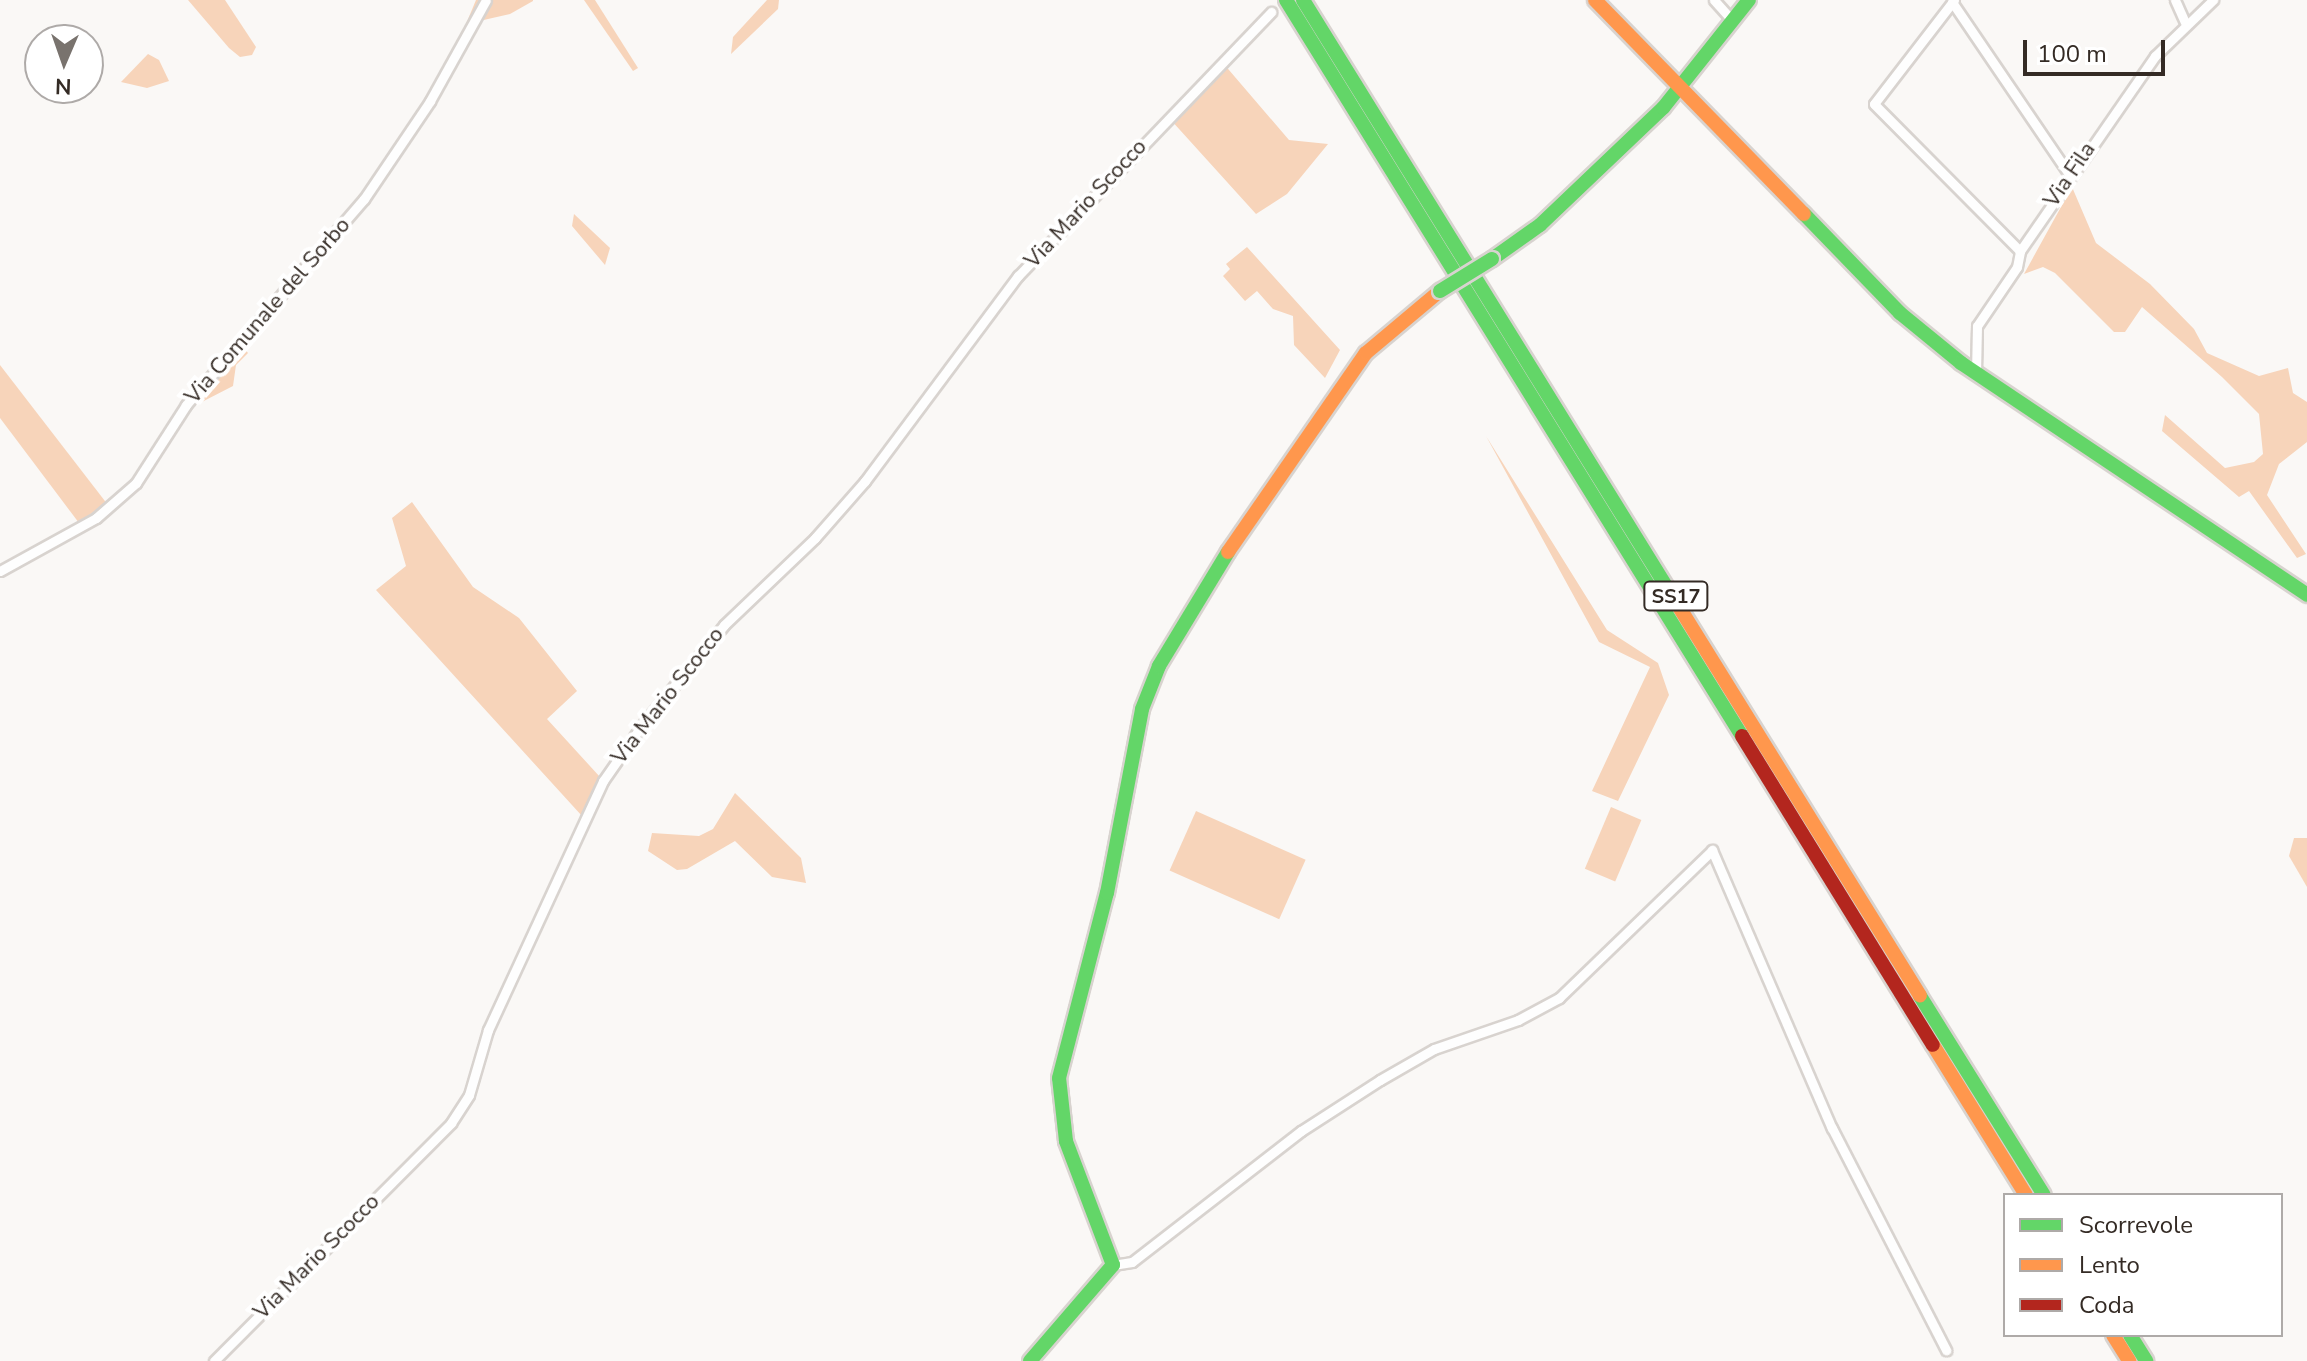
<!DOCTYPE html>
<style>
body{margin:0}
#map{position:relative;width:2307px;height:1361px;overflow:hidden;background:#faf8f6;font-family:"Nunito Sans",sans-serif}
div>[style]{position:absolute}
.green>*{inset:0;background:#f7d4ba;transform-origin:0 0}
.roads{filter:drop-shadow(2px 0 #d8d3cf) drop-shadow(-2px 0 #d8d3cf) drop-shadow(0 2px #d8d3cf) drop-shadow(0 -2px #d8d3cf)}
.street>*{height:9px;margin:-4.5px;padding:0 4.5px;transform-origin:4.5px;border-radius:4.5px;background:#fefefe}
.fast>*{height:14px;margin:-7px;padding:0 7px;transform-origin:7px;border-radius:7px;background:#63d668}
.slow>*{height:14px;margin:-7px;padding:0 7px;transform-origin:7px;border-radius:7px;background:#ff974d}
.jam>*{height:14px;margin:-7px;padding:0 7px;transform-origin:7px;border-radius:7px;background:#b3261e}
.bridges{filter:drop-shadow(2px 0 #d8d3cf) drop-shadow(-2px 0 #d8d3cf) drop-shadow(0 2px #d8d3cf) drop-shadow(0 -2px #d8d3cf)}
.fast-bridge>*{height:14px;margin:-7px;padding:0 7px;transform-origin:7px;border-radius:7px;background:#63d668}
span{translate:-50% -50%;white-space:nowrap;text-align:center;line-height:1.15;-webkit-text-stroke:8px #fff;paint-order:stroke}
.shield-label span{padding:2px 6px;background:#fff;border:2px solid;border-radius:6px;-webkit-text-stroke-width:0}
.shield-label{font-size:20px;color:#342b25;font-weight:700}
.street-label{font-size:22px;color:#342b25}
.legend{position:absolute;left:2003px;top:1193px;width:280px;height:144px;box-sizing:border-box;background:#fff;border:2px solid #aeaaa8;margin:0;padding:10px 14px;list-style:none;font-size:24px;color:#342b25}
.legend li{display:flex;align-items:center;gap:16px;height:40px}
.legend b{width:40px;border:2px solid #aeaaa8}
.north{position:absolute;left:24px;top:24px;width:80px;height:80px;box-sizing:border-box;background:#fff;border:2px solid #aeaaa8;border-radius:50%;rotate:182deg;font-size:22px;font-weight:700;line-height:32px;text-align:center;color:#342b25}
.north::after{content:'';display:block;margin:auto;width:28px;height:36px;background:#79736e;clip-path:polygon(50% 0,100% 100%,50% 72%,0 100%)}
.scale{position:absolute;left:2023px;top:40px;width:142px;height:36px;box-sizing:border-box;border:4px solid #342b25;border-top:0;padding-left:10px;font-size:24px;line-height:28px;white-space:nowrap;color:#342b25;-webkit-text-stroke:6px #fff;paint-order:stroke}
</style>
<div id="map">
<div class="green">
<div style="clip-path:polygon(188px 0,225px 0,256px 47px,252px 55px,240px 57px,229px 48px)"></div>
<div style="clip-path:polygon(476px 0,533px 0,533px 1px,510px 14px,466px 24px)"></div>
<div style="clip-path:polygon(584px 0,595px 0,638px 68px,633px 71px)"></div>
<div style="clip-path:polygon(767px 0,779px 0,778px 9px,731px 54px,733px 37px)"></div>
<div style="clip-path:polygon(148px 54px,159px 60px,169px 81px,147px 88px,121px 82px)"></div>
<div style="clip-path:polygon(1223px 63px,1289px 140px,1328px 144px,1287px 194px,1256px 214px,1170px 119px)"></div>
<div style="clip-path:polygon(2072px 187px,2096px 243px,2150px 284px,2194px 329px,2207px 353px,2259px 376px,2288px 368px,2293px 393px,2307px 402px,2307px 442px,2279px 464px,2267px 495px,2306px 554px,2297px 558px,2249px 491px,2239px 497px,2162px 431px,2165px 415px,2225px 468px,2254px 462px,2263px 454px,2259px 414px,2222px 377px,2142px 307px,2125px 332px,2114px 332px,2055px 273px,2043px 267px,2024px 274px)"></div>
<div style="clip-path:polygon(574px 214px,610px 248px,605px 265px,572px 226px)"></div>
<div style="clip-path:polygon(1247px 247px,1340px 350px,1325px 378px,1294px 345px,1293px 316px,1273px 309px,1257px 291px,1245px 301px,1223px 276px,1230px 269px,1226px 264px)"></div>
<div style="clip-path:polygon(243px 347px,248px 353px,236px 365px,233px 386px,194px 406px)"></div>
<div style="clip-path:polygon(0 365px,108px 505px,79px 523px,0 418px)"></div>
<div style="clip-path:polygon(1486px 436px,1607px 630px,1658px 663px,1669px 695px,1618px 801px,1592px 791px,1650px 667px,1599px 642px)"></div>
<div style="clip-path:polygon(412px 502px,473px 587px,519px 618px,577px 691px,547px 719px,600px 777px,582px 816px,376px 590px,406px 566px,392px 518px)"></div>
<div style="clip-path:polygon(735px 793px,801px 858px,806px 883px,772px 877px,735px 841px,687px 869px,677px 870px,648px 851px,652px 833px,699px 836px,713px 829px)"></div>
<div style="left:1611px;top:807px;width:33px;height:67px;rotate:23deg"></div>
<div style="left:1196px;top:811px;width:120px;height:65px;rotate:24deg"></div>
<div style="clip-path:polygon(2294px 838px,2307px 838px,2307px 887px,2289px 856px)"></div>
</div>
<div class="roads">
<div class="street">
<div style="left:1714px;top:0;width:28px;rotate:48deg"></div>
<div style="left:1954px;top:0;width:131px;rotate:127.6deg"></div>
<div style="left:1874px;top:104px;width:207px;rotate:45.2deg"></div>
<div style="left:2175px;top:0;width:24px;rotate:66deg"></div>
<div style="left:1952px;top:2px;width:208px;rotate:55.8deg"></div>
<div style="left:1976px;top:373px;width:47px;rotate:-88.8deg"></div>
<div style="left:1977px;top:326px;width:71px;rotate:-55.9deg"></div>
<div style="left:2017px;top:267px;width:16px;rotate:-79deg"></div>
<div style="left:2020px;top:251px;width:237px;rotate:-55.3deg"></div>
<div style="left:2155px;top:56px;width:81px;rotate:-44deg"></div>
<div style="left:0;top:571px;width:110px;rotate:-28.9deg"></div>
<div style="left:96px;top:518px;width:53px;rotate:-41.2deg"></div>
<div style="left:136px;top:483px;width:93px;rotate:-57.3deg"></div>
<div style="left:186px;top:405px;width:272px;rotate:-49.2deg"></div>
<div style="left:364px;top:199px;width:118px;rotate:-56deg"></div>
<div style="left:430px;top:101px;width:115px;rotate:-61deg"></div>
<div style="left:1113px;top:1265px;width:19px;rotate:-9deg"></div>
<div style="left:1132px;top:1262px;width:214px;rotate:-37.8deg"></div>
<div style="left:1301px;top:1131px;width:94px;rotate:-32.8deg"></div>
<div style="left:1380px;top:1080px;width:62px;rotate:-29.9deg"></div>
<div style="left:1434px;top:1049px;width:89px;rotate:-19deg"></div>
<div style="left:1518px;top:1020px;width:47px;rotate:-28.2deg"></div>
<div style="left:1559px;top:998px;width:213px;rotate:-44deg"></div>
<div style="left:1712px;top:850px;width:303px;rotate:66.7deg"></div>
<div style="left:1832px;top:1128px;width:250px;rotate:62.8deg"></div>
<div style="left:214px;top:1361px;width:336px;rotate:-45.1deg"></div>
<div style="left:451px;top:1123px;width:33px;rotate:-57deg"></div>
<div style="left:469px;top:1095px;width:68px;rotate:-73.7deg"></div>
<div style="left:488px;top:1030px;width:274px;rotate:-65.2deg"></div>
<div style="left:603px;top:781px;width:68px;rotate:-55.1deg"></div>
<div style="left:642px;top:725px;width:129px;rotate:-50.6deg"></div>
<div style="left:724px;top:625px;width:126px;rotate:-43.7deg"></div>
<div style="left:815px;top:538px;width:76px;rotate:-48.7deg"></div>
<div style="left:865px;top:481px;width:256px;rotate:-53.3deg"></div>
<div style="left:1018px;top:276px;width:366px;rotate:-46.2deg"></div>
</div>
<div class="fast">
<div style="left:1286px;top:0;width:866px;rotate:58.22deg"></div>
<div style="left:1303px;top:0;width:708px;rotate:58.22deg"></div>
<div style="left:1804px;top:214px;width:138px;rotate:45.9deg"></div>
<div style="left:1900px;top:313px;width:79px;rotate:39.3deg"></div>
<div style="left:1961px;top:363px;width:417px;rotate:33.8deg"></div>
<div style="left:1492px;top:259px;width:59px;rotate:-35.3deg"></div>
<div style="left:1540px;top:225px;width:170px;rotate:-43.6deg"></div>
<div style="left:1663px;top:108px;width:138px;rotate:-51.5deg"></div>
<div style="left:1920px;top:996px;width:234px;rotate:58.1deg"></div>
<div style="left:2130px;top:1335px;width:31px;rotate:58deg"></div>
<div style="left:1030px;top:1361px;width:127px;rotate:-49.2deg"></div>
<div style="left:1113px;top:1265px;width:133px;rotate:-110.8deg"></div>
<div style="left:1066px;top:1141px;width:63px;rotate:-96.3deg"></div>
<div style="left:1059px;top:1078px;width:191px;rotate:-75.5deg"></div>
<div style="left:1107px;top:893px;width:187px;rotate:-79.2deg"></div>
<div style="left:1142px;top:709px;width:46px;rotate:-68.4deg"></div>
<div style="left:1159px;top:666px;width:133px;rotate:-58.8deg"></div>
</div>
<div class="slow">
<div style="left:1595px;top:0;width:299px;rotate:45.7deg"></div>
<div style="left:1228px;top:552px;width:242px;rotate:-55.3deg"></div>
<div style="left:1366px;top:353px;width:97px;rotate:-40deg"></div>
<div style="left:1676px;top:602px;width:463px;rotate:58.2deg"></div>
<div style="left:1933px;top:1045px;width:176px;rotate:58.2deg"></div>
<div style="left:2113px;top:1335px;width:31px;rotate:58deg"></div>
</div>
<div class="jam">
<div style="left:1742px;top:736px;width:363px;rotate:58.3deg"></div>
</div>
</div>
<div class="bridges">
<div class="fast-bridge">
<div style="left:1440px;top:291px;width:61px;rotate:-31.6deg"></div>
</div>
</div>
<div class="shield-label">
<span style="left:1676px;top:596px">SS17</span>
</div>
<div class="street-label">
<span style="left:2070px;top:175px;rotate:-56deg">Via Fila</span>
<span style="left:1086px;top:204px;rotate:-47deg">Via Mario Scocco</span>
<span style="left:268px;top:311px;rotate:-49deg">Via Comunale del Sorbo</span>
<span style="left:668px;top:696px;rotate:-52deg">Via Mario Scocco</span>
<span style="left:317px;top:1257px;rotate:-45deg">Via Mario Scocco</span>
</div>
<ul class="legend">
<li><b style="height:10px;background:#63d668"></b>Scorrevole</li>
<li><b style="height:10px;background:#ff974d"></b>Lento</li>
<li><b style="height:10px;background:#b3261e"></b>Coda</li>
</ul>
<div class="north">N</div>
<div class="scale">100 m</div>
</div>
